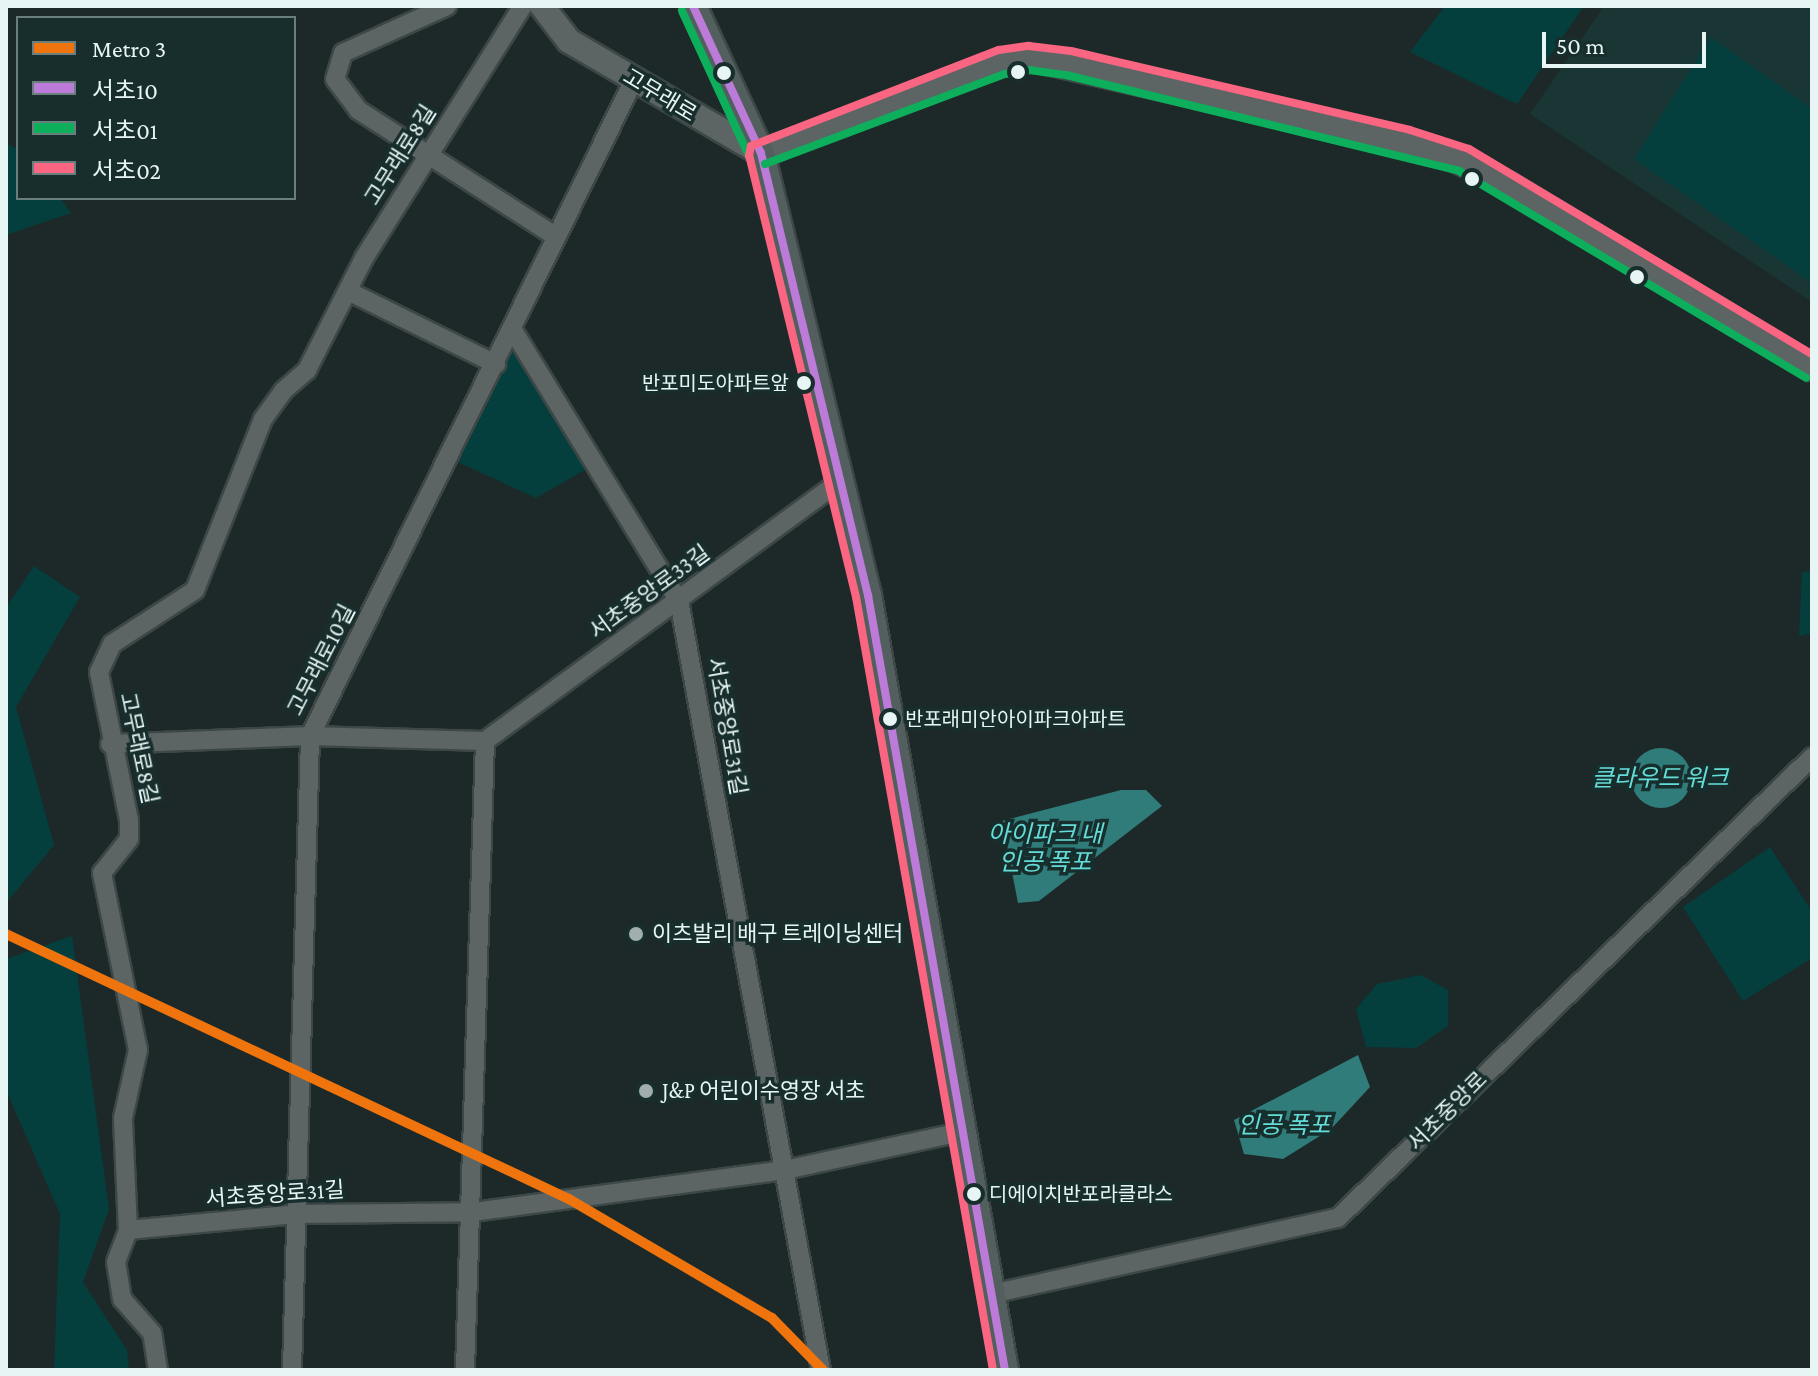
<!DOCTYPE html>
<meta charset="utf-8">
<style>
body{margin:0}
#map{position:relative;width:1818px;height:1376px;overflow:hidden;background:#1c2928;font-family:"Crimson Pro","Noto Sans KR",serif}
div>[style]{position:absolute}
.built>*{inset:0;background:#193635}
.green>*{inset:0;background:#043f3e}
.water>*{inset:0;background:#307c7a}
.round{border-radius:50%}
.roads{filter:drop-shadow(2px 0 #3c4746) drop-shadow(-2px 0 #3c4746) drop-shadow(0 2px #3c4746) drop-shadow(0 -2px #3c4746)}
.minor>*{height:18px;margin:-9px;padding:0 9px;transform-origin:9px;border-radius:9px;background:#5c6464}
.tertiary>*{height:24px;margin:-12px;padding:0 12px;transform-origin:12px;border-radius:12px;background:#5c6464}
.secondary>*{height:26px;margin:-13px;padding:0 13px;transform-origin:13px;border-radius:13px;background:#535f5f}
.bus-1>*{height:8px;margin:-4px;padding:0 4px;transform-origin:4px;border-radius:4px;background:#bd7bd9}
.bus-2>*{height:8px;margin:-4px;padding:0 4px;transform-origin:4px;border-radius:4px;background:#0daf5c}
.bus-3>*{height:8px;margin:-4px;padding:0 4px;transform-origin:4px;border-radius:4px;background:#fa6682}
.metro-1>*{height:10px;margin:-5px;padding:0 5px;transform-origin:5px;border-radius:5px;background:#ef740d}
.dots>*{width:22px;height:22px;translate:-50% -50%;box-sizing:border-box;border:4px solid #172e2d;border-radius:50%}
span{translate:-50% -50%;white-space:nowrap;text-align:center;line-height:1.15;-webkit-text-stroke:7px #172e2d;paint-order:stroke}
.bus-label{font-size:20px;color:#e7f5f4}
.right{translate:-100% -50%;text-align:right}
.left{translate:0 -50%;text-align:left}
.street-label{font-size:22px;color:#e7f5f4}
.poi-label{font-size:22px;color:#e7f5f4}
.water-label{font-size:24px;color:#64ddd9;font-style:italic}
.frame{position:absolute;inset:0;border:8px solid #e7f5f4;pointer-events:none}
.legend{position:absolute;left:16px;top:16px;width:280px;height:184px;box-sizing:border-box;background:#172e2d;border:2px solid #6a7e7d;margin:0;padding:10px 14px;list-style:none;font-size:24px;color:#e7f5f4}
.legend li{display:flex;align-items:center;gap:16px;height:40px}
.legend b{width:40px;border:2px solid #6a7e7d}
.scale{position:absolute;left:1542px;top:32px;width:164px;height:36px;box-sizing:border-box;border:4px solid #e7f5f4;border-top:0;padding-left:10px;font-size:24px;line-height:28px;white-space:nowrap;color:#e7f5f4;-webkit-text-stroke:6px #172e2d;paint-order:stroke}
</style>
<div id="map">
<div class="built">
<div style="clip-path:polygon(1604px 6px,1812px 6px,1812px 302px,1530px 114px)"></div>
</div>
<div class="green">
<div style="clip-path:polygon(1445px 6px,1584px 6px,1517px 104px,1410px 52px)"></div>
<div style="clip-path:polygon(1711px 37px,1812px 109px,1812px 283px,1634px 159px)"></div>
<div style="clip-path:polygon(6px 143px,18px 149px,18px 198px,60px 198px,71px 213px,6px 235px)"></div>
<div style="clip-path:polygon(514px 332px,595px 464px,536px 498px,449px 458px)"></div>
<div style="clip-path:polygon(34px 566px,80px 597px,16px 707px,54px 845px,7px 902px,6px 608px)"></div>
<div style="clip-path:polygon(1812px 571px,1812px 633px,1799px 636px,1802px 572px)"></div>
<div style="clip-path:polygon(1770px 847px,1812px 912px,1812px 958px,1743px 1001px,1683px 907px)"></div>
<div style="clip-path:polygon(72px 936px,109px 1209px,83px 1282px,127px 1350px,129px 1370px,54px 1370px,60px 1214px,6px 1090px,6px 959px)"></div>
<div style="clip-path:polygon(1421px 975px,1448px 990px,1448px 1026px,1416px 1048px,1366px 1047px,1356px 1009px,1377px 984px)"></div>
</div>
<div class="water">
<div class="round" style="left:1631px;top:748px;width:60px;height:60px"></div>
<div style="clip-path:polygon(1121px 790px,1146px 790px,1162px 806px,1039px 901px,1018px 903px,1002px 821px)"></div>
<div style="clip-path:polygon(1358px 1055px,1370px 1087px,1331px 1129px,1283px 1159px,1244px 1154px,1234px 1120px)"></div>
</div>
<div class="roads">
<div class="minor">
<div style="left:447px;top:6px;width:114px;rotate:155.7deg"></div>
<div style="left:343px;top:53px;width:27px;rotate:107deg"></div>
<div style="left:335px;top:79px;width:39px;rotate:53deg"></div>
<div style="left:358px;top:110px;width:234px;rotate:32.6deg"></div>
<div style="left:350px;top:292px;width:163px;rotate:26.3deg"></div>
<div style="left:514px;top:332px;width:316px;rotate:58.5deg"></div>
<div style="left:679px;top:601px;width:782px;rotate:79.54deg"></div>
<div style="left:485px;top:741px;width:440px;rotate:-36.2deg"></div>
<div style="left:110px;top:744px;width:200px;rotate:-2.3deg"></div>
<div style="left:310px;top:736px;width:175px;rotate:1.6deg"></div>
<div style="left:128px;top:1230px;width:169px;rotate:-5.4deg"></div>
<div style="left:296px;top:1214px;width:178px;rotate:-0.6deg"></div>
<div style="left:474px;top:1212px;width:314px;rotate:-7.7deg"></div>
<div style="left:785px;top:1170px;width:184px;rotate:-12.2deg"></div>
<div style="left:991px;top:1294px;width:355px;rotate:-12.4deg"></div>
<div style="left:1338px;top:1218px;width:661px;rotate:-44.2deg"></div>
<div style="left:158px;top:1370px;width:37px;rotate:-99deg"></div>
<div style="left:152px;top:1333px;width:45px;rotate:-131.4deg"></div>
<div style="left:122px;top:1299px;width:37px;rotate:-99deg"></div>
<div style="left:116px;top:1262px;width:34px;rotate:-69deg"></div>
<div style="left:128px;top:1230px;width:112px;rotate:-92.6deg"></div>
<div style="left:123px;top:1118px;width:70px;rotate:-77.6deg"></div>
<div style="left:138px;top:1050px;width:181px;rotate:-101.5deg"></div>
<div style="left:102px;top:873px;width:43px;rotate:-51.5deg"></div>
<div style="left:129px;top:839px;width:19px;rotate:-90deg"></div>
<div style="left:129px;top:820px;width:151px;rotate:-101.5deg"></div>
<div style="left:99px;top:672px;width:31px;rotate:-65deg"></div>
<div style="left:112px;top:644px;width:99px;rotate:-33deg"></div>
<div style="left:195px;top:590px;width:184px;rotate:-68.3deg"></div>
<div style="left:263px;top:419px;width:34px;rotate:-54deg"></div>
<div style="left:283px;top:391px;width:32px;rotate:-41deg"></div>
<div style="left:307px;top:370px;width:126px;rotate:-63deg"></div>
<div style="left:364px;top:258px;width:298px;rotate:-57.8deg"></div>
<div style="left:292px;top:1370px;width:634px;rotate:-88.37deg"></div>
<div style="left:310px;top:736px;width:732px;rotate:-63.72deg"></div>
<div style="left:465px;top:1370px;width:629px;rotate:-88.18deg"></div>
</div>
<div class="tertiary">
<div style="left:542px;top:6px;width:44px;rotate:52.4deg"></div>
<div style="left:569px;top:41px;width:222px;rotate:30.3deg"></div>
<div style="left:761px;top:153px;width:258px;rotate:-20.7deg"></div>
<div style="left:1002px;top:62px;width:27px;rotate:-8deg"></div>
<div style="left:1029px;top:58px;width:417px;rotate:12.7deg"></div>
<div style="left:1436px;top:150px;width:81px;rotate:25.6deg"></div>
<div style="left:1509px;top:185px;width:354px;rotate:31.1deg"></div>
</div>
<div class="secondary">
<div style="left:693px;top:6px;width:162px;rotate:65.2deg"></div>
<div style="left:761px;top:153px;width:455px;rotate:76.4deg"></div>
<div style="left:868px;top:595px;width:787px;rotate:79.98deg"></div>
</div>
</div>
<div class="bus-1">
<div style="left:693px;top:6px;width:162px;rotate:65.2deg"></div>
<div style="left:761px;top:153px;width:455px;rotate:76.4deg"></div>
<div style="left:868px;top:595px;width:787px;rotate:79.98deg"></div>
</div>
<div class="bus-2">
<div style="left:682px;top:11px;width:162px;rotate:65.2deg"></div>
<div style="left:765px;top:164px;width:256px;rotate:-20.6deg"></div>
<div style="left:1005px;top:74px;width:24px;rotate:-9deg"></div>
<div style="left:1029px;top:70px;width:37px;rotate:8deg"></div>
<div style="left:1066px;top:75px;width:405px;rotate:13.7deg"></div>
<div style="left:1459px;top:171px;width:404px;rotate:30.8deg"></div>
</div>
<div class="bus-3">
<div style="left:993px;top:1370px;width:785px;rotate:-100.05deg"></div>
<div style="left:856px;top:597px;width:454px;rotate:-103.6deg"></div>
<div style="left:749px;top:156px;width:10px;rotate:-79deg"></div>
<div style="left:751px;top:146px;width:266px;rotate:-21.2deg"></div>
<div style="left:999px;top:50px;width:30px;rotate:-8deg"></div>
<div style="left:1029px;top:46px;width:42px;rotate:6.8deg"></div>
<div style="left:1071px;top:51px;width:348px;rotate:13.1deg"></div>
<div style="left:1410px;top:130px;width:62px;rotate:17.9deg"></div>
<div style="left:1469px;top:149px;width:400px;rotate:30.9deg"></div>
</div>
<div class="metro-1">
<div style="left:6px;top:934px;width:622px;rotate:25.21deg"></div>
<div style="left:569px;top:1199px;width:235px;rotate:30.4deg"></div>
<div style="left:772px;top:1318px;width:73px;rotate:45.6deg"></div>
</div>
<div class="dots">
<div style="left:1018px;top:72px;background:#e7f5f4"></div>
<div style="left:724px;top:73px;background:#e7f5f4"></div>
<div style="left:1472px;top:179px;background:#e7f5f4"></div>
<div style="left:1637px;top:277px;background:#e7f5f4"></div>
<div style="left:804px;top:383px;background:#e7f5f4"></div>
<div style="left:890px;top:719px;background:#e7f5f4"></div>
<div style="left:636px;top:934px;background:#a0aead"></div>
<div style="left:646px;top:1091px;background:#a0aead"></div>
<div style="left:974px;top:1194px;background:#e7f5f4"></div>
</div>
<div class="bus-label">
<span class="right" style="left:789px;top:383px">반포미도아파트앞</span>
<span class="left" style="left:905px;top:719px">반포래미안아이파크아파트</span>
<span class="left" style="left:989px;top:1194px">디에이치반포라클라스</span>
</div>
<div class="street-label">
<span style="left:660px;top:95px;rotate:31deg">고무래로</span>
<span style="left:400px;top:155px;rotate:-58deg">고무래로8길</span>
<span style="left:649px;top:592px;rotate:-36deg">서초중앙로33길</span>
<span style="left:321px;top:660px;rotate:-63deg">고무래로10길</span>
<span style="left:727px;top:726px;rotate:80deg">서초중앙로31길</span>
<span style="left:139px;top:748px;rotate:78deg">고무래로8길</span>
<span style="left:1447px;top:1111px;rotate:-45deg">서초중앙로</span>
<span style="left:275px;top:1194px;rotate:-4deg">서초중앙로31길</span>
</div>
<div class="poi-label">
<span class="left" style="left:652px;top:934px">이츠발리 배구 트레이닝센터</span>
<span class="left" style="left:662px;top:1091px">J&amp;P 어린이수영장 서초</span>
</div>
<div class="water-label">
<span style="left:1660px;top:778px">클라우드 워크</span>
<span style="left:1045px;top:848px">아이파크 내<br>인공 폭포</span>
<span style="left:1284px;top:1125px">인공 폭포</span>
</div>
<div class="frame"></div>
<ul class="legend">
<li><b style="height:10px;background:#ef740d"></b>Metro 3</li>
<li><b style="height:10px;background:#bd7bd9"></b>서초10</li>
<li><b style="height:10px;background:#0daf5c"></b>서초01</li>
<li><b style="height:10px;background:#fa6682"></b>서초02</li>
</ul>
<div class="scale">50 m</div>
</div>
